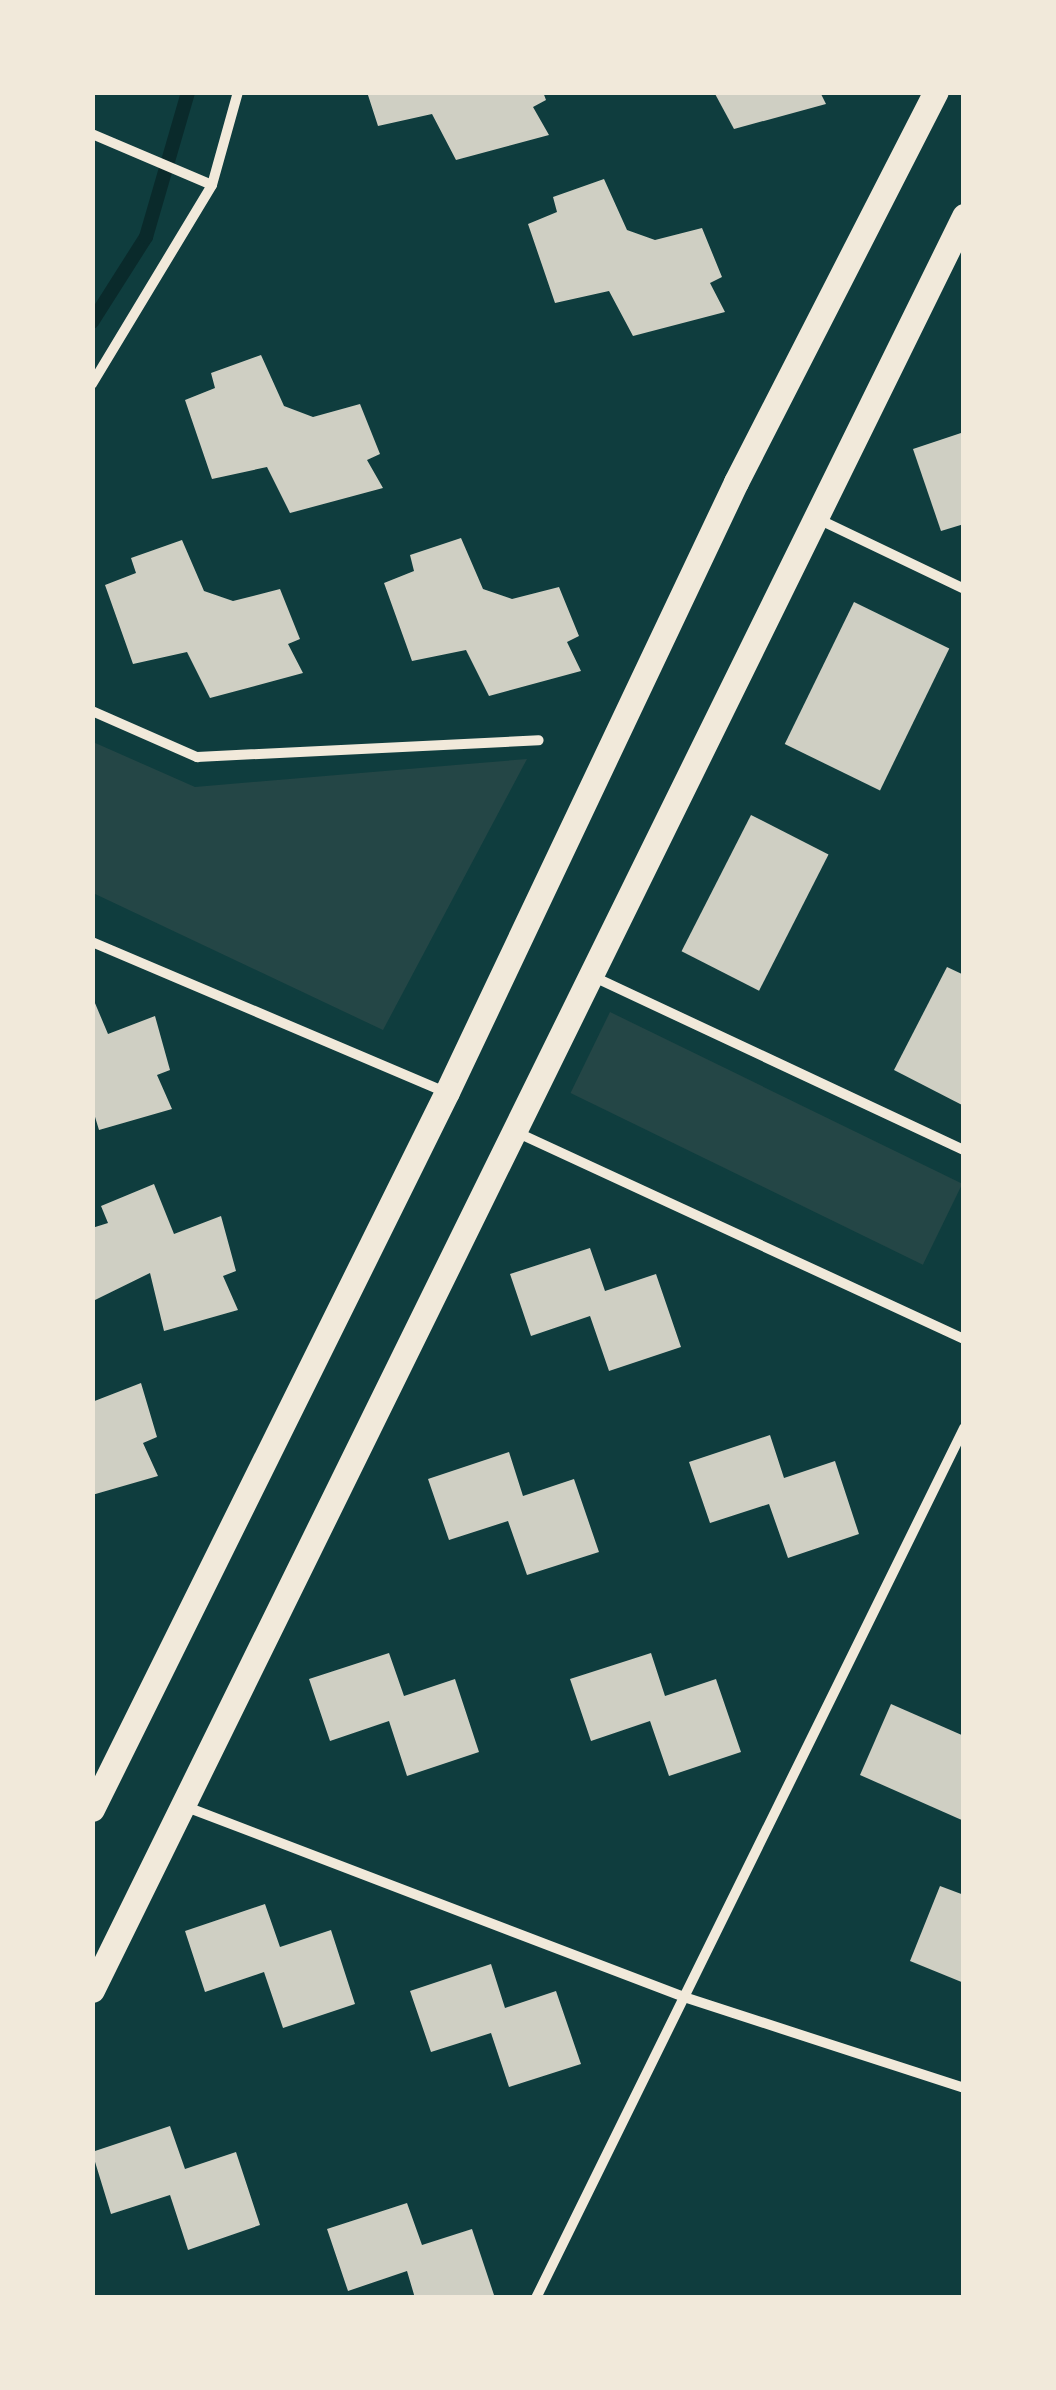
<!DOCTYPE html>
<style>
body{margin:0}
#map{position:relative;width:1056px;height:2390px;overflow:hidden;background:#0f3d3e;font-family:Mulish,sans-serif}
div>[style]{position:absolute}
.green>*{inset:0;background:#244646;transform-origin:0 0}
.stream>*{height:14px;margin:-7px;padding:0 7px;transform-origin:7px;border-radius:7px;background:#0a2a2b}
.building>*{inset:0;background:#cfcfc3;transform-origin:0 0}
.minor>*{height:10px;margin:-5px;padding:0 5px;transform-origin:5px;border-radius:5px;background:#f1e9da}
.primary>*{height:25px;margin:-12.5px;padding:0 12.5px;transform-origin:12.5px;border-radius:12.5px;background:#f1e9da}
span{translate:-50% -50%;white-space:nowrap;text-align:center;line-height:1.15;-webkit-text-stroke:8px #f1e9da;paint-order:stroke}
.frame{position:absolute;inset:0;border:95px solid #f1e9da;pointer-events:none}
</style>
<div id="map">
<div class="green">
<div style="clip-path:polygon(93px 742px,195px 787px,527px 759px,383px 1030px,93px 893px)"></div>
<div style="left:610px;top:1012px;width:392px;height:90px;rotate:26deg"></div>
</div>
<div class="stream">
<div style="left:92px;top:322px;width:101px;rotate:-57.6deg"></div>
<div style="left:146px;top:237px;width:151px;rotate:-73.8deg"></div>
</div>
<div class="building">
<div style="clip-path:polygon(367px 92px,543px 92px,546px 100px,533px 107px,549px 135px,456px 160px,432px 114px,378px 126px)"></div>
<div style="clip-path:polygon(714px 92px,820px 92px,826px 104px,734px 129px)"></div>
<div style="clip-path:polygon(604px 179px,627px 230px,655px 240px,702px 228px,722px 277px,710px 283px,725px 312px,633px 336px,609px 291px,555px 303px,528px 224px,557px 212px,553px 197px)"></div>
<div style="clip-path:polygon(261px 355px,284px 406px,313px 417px,360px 404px,380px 454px,367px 460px,383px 488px,290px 513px,267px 467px,212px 479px,185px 400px,215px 388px,211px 373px)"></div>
<div style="clip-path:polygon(964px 432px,964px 524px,941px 531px,913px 449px)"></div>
<div style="clip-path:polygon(461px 538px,483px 589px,512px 599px,559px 587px,579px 636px,567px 642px,581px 671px,489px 696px,466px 650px,412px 661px,384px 583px,414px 571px,410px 555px)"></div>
<div style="clip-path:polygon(182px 540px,204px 591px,233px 601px,280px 589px,300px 639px,288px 644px,303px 673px,210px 698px,187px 652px,133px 664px,105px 585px,136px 573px,131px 558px)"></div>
<div style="left:854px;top:602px;width:106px;height:158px;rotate:26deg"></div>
<div style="left:751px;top:815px;width:87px;height:153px;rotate:27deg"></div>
<div style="clip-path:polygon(947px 967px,964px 975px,964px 1106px,894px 1070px)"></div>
<div style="clip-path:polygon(92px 996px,108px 1034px,155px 1016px,170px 1070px,157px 1075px,172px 1109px,99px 1130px,92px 1107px)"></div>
<div style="clip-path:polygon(154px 1184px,174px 1234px,221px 1216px,236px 1271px,223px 1276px,238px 1310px,164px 1331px,150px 1273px,95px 1300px,92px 1228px,108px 1223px,101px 1206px)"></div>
<div style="clip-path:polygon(590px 1248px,605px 1291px,656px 1274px,681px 1347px,609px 1371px,590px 1316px,531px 1336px,510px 1274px)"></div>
<div style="clip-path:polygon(141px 1383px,157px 1437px,143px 1443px,158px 1476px,92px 1495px,92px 1402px)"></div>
<div style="clip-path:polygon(770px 1435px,784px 1478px,835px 1461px,859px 1534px,788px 1558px,769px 1504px,710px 1523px,689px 1462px)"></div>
<div style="clip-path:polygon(509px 1452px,523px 1496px,574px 1479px,599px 1552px,527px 1575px,508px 1521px,449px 1540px,428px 1479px)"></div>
<div style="clip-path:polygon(389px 1653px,404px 1696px,455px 1679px,479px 1752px,407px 1776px,389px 1721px,330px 1741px,309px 1679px)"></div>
<div style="clip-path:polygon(651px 1653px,665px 1696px,716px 1679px,741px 1752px,669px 1776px,650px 1721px,591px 1741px,570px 1679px)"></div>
<div style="clip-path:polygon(891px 1704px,964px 1736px,964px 1821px,860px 1775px)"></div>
<div style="clip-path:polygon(940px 1886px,964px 1895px,964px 1983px,910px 1961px)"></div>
<div style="clip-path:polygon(265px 1904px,280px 1947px,331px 1930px,355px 2004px,283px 2028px,264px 1972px,205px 1992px,185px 1931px)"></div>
<div style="clip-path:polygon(491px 1964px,505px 2008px,556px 1991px,581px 2064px,509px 2087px,491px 2033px,431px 2052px,410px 1991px)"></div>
<div style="clip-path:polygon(170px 2126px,185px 2169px,236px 2152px,260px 2225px,188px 2250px,170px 2195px,111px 2214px,92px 2152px)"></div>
<div style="clip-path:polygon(407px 2203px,422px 2245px,472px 2229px,495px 2298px,415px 2298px,407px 2271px,348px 2291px,327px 2229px)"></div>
</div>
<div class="minor">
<div style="left:92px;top:134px;width:130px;rotate:23deg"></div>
<div style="left:92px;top:384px;width:232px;rotate:-58.9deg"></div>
<div style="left:212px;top:185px;width:97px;rotate:-74.4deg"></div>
<div style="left:816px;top:518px;width:164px;rotate:25.6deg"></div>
<div style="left:92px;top:711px;width:115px;rotate:23.7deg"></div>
<div style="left:197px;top:757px;width:342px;rotate:-2.8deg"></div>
<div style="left:92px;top:942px;width:384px;rotate:23deg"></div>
<div style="left:592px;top:976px;width:411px;rotate:25.1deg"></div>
<div style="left:516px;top:1132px;width:494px;rotate:24.8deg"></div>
<div style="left:184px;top:1806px;width:535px;rotate:20.91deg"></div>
<div style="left:684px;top:1997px;width:294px;rotate:18deg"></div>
<div style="left:536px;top:2298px;width:970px;rotate:-63.8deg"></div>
</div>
<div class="primary">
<div style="left:92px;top:1809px;width:800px;rotate:-63.66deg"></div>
<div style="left:447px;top:1092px;width:675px;rotate:-64.65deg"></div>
<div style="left:736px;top:482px;width:438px;rotate:-62.9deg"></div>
<div style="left:92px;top:1990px;width:1977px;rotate:-63.82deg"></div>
</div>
<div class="frame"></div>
</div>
